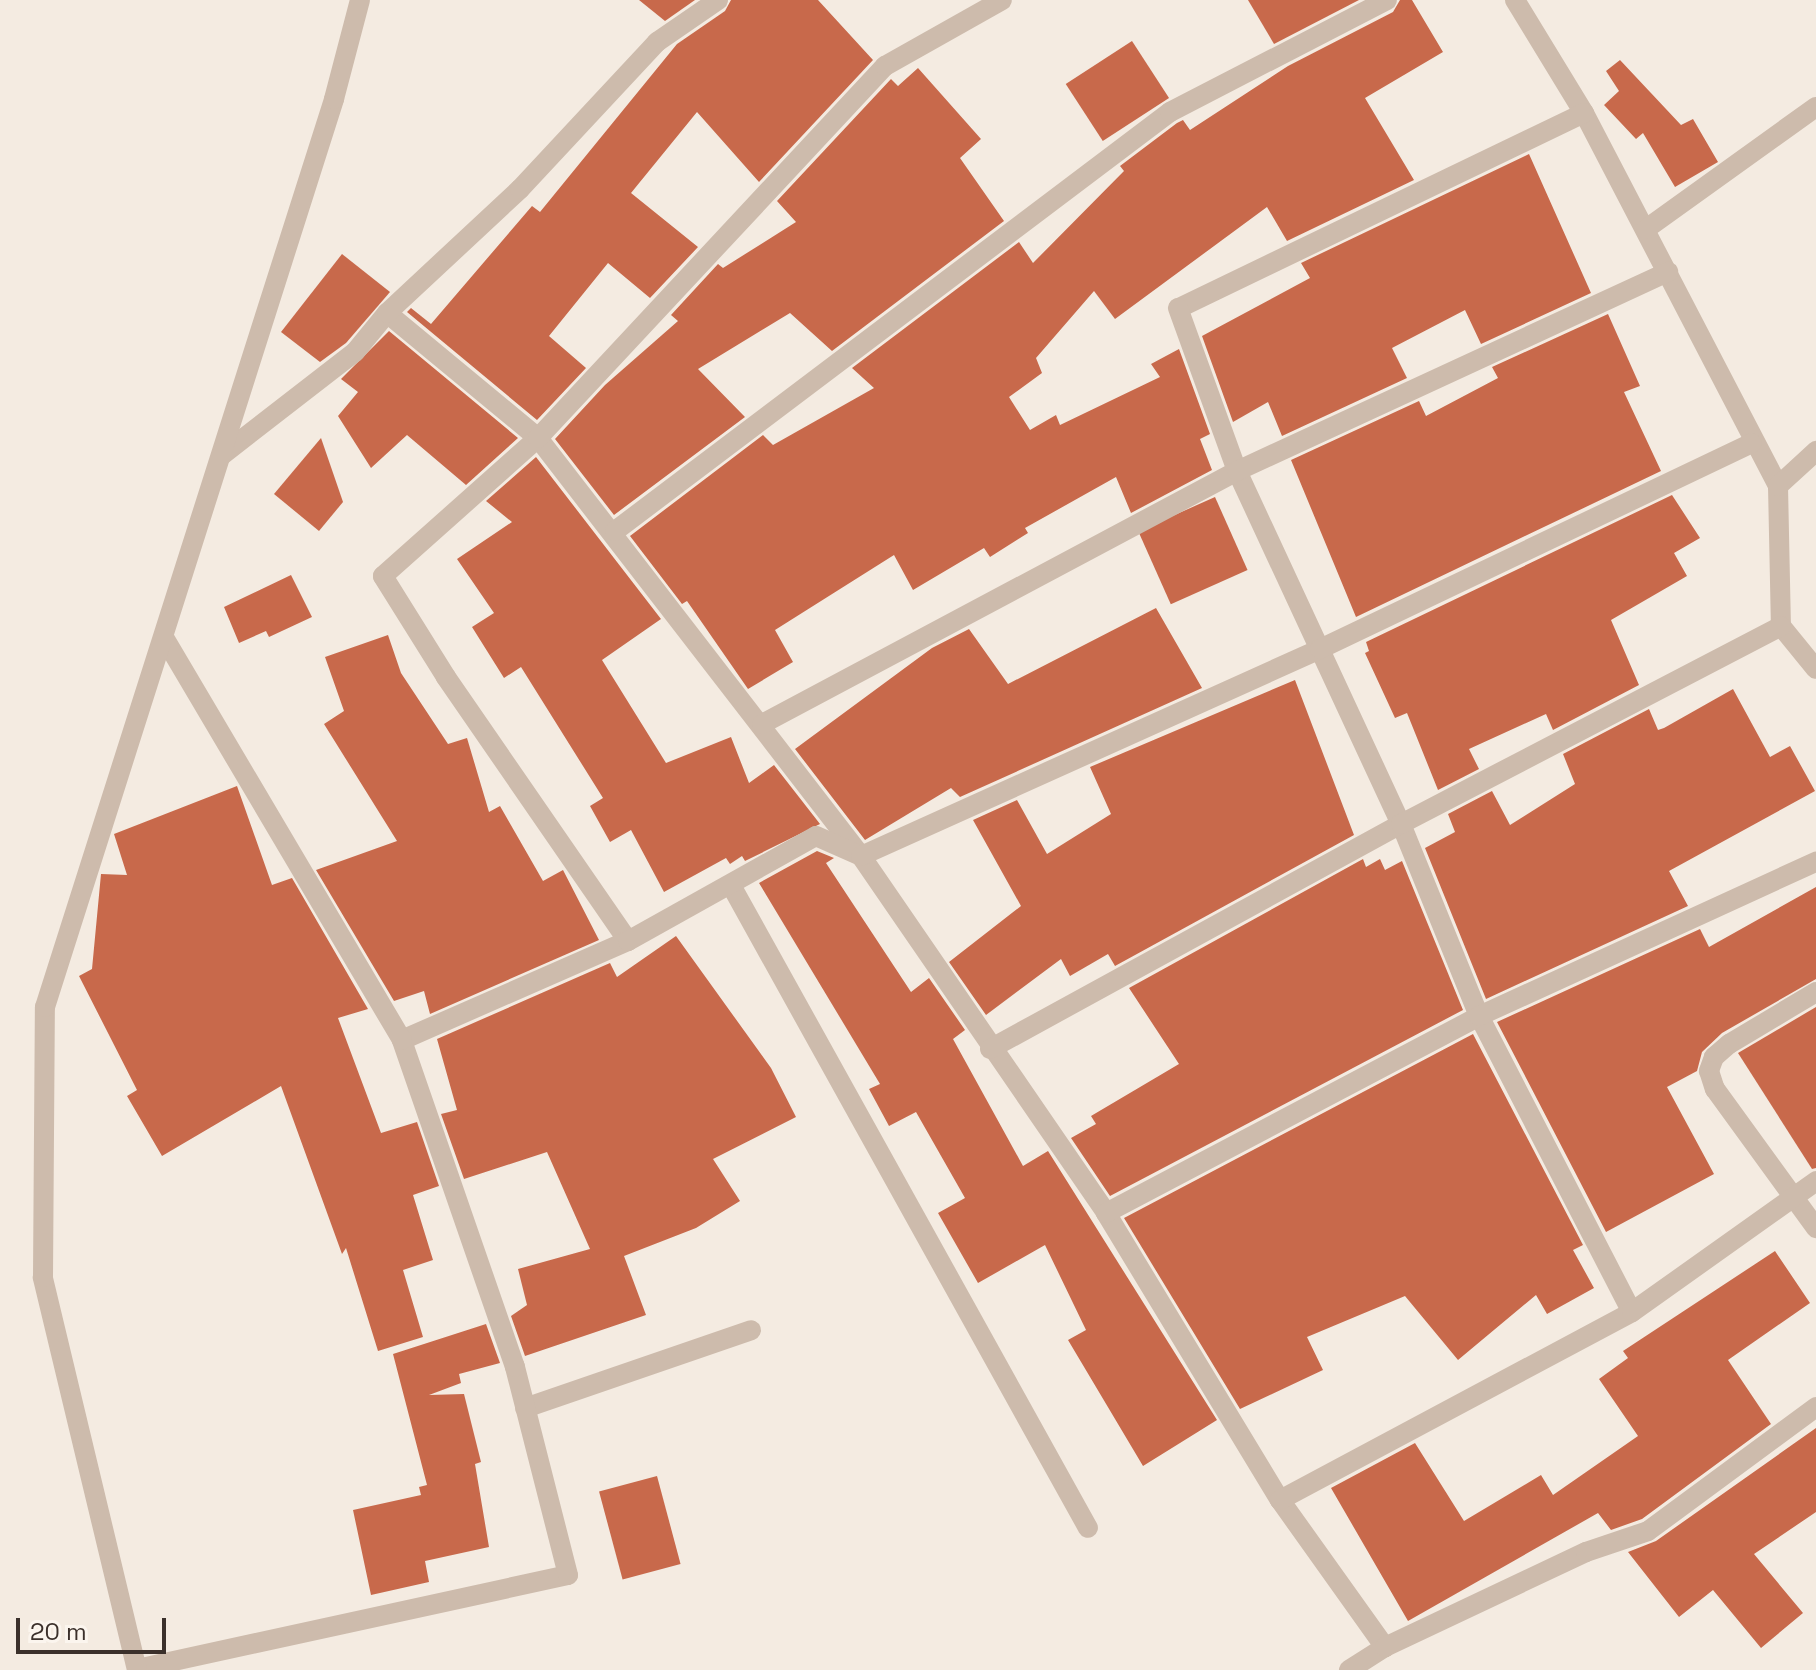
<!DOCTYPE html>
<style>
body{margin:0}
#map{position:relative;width:1816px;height:1670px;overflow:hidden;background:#f4ebe1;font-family:"Space Grotesk",sans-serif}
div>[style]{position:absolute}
.building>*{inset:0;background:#c8694b;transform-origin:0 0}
.street>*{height:20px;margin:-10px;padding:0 10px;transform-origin:10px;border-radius:10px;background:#cdbbac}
span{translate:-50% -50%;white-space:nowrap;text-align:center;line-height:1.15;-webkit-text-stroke:7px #fbf5ee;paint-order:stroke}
.scale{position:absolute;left:16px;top:1618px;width:150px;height:36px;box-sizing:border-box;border:4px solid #3b302b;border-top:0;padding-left:10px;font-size:24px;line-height:28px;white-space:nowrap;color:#3b302b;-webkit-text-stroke:6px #fbf5ee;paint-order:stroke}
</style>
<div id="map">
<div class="building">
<div style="clip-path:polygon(639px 0,695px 0,665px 21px)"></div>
<div style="clip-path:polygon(731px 0,818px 0,873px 60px,759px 182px,697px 112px,631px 193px,698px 247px,650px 298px,608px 263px,549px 336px,586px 368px,537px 420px,407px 312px,411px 308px,431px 324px,532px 206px,540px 212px,677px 44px,725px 11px)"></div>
<div style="clip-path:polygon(1248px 0,1359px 0,1274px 44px)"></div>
<div style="clip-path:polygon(1400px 0,1412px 0,1443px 52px,1365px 98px,1414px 180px,1287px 241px,1267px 207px,1115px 319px,1094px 291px,1036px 358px,1042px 373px,1009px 397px,1030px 430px,1056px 415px,1060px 425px,1160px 377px,1151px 364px,1179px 349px,1210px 434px,1200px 439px,1212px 470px,1131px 513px,1116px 477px,1025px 528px,1028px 533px,990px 557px,984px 548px,913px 590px,894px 555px,775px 630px,793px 662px,748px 689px,687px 601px,682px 604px,630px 536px,763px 435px,773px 445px,874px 388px,852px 368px,1019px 242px,1033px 263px,1124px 171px,1120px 166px,1177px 123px,1183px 120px,1190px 130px,1288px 66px,1393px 12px)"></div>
<div style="left:1132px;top:41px;width:68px;height:79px;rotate:57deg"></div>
<div style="clip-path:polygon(1620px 60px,1681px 125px,1693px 119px,1718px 162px,1675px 187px,1643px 133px,1636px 139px,1604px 105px,1619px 91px,1606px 71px)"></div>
<div style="clip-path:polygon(918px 68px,981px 139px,960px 158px,1004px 221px,832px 351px,790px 313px,698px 369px,745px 417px,614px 515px,555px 439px,605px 385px,678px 321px,671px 315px,718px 264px,723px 268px,796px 222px,777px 201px,891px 79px,898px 86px)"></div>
<div style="clip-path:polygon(1529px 154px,1591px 293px,1481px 344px,1465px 310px,1392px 348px,1407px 378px,1282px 436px,1268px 402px,1233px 422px,1202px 336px,1310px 278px,1301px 263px)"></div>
<div style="clip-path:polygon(342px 254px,390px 292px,346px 343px,320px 362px,281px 332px)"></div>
<div style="clip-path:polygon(1608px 314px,1640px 386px,1624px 392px,1661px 471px,1356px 617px,1291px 460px,1419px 401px,1426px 416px,1498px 378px,1492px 367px)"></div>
<div style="clip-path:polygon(389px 331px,518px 438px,466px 485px,407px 435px,371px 468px,338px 416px,358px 392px,341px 379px)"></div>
<div style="clip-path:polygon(321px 438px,343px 502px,319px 531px,274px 494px)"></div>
<div style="clip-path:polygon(536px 457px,661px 619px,602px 660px,666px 763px,731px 737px,749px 783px,774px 765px,820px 824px,745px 861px,742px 856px,730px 864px,726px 858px,664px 892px,631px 830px,610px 842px,590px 806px,603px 798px,521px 667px,504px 678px,472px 627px,494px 613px,457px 559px,512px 522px,486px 501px)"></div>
<div style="clip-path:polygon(1672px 495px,1700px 538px,1674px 553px,1687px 576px,1611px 620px,1639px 685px,1553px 730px,1546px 714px,1469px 749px,1479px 769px,1438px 790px,1407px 713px,1395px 718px,1365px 653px,1369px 651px,1366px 642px)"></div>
<div style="left:1215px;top:497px;width:80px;height:84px;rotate:66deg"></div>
<div style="clip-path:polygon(291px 575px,312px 617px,269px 637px,266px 631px,239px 643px,224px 607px)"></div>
<div style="clip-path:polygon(1156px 608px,1202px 688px,960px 797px,951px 788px,865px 840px,795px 749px,932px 648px,969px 629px,1008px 684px)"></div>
<div style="clip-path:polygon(388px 635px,401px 673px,448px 744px,467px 738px,489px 812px,500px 806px,543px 881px,563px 870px,599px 940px,430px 1014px,424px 991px,394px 1001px,316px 870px,397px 841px,324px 724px,344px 711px,325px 657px)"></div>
<div style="clip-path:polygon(1295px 680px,1354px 835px,1115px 966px,1108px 954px,1070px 976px,1061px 959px,986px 1015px,949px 962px,1021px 906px,973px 820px,1017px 800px,1047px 854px,1111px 814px,1090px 767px)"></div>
<div style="clip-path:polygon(1733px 689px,1770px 757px,1790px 746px,1815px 791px,1669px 871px,1688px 906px,1486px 999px,1425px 848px,1455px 832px,1448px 814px,1492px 791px,1510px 825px,1575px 784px,1563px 754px,1649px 709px,1658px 730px,1664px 728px)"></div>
<div style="clip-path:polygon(237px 786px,272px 885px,292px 878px,368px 1009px,338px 1018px,381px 1133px,417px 1122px,439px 1186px,413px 1195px,433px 1260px,403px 1270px,423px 1337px,378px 1351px,346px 1248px,342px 1254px,281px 1086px,162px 1156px,127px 1096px,137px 1090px,79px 976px,92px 969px,101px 874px,127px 875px,114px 834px)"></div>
<div style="clip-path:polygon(817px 851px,834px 858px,826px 863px,911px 992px,929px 978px,965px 1030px,953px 1039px,1023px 1166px,1048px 1151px,1217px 1420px,1143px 1466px,1068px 1340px,1086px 1330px,1045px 1245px,978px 1283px,938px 1213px,965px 1198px,916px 1112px,889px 1126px,869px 1089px,880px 1084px,759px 883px)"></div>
<div style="clip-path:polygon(1363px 859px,1366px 867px,1380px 859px,1385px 870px,1402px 861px,1463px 1010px,1110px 1196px,1071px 1138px,1096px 1124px,1091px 1116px,1179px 1064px,1129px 988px)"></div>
<div style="clip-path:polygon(1816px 887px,1816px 979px,1722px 1033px,1702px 1052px,1697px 1071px,1667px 1087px,1714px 1174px,1606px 1232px,1497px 1022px,1700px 929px,1709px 947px)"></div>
<div style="clip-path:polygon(676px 936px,771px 1068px,796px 1117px,713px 1159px,740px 1201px,696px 1228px,624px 1256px,646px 1315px,525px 1356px,511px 1316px,527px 1305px,518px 1269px,590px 1249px,547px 1152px,464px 1179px,441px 1114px,457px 1110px,437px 1039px,610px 963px,617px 977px)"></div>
<div style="clip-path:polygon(1816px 1007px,1816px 1168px,1812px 1169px,1738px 1053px)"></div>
<div style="clip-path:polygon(1473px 1034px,1583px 1245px,1573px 1250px,1594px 1288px,1547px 1314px,1536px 1295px,1458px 1360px,1405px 1296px,1307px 1337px,1323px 1370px,1240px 1409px,1124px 1218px)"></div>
<div style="clip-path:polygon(1775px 1251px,1810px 1303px,1728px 1360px,1771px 1424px,1642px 1519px,1611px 1530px,1598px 1513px,1408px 1621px,1331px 1488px,1415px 1443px,1464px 1521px,1541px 1475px,1553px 1495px,1638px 1436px,1599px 1379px,1628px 1358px,1623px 1351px)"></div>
<div style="clip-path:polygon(486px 1324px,500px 1363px,459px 1374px,461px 1383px,429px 1395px,464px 1394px,481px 1462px,475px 1464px,489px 1547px,425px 1561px,429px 1582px,371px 1595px,353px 1510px,421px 1495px,419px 1487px,427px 1485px,393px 1354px)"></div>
<div style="clip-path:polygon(1816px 1428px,1816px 1512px,1754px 1554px,1803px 1613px,1761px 1648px,1713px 1590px,1679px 1617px,1628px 1552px,1656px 1541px)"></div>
<div style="left:657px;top:1476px;width:91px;height:60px;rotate:75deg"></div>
</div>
<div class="street">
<div style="left:1515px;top:0;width:132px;rotate:58.6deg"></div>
<div style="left:1584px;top:113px;width:420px;rotate:62.5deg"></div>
<div style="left:1778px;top:486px;width:140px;rotate:88.8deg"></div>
<div style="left:1781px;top:626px;width:55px;rotate:50.9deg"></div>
<div style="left:1584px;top:113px;width:450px;rotate:154.3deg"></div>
<div style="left:1178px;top:308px;width:173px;rotate:70.1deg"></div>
<div style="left:1237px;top:471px;width:389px;rotate:65.1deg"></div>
<div style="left:1401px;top:824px;width:207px;rotate:67.9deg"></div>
<div style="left:1479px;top:1016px;width:333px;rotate:62.7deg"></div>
<div style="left:1646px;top:229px;width:209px;rotate:-35.7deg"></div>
<div style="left:387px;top:313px;width:196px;rotate:39.6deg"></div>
<div style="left:538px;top:438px;width:528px;rotate:52.31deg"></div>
<div style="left:861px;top:856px;width:433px;rotate:55.5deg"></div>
<div style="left:1106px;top:1213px;width:336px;rotate:58.8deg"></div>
<div style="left:1280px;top:1500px;width:181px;rotate:54.5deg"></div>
<div style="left:222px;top:455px;width:168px;rotate:-37.8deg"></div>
<div style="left:355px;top:352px;width:50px;rotate:-50.6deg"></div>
<div style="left:387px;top:313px;width:182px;rotate:-43deg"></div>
<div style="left:520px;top:189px;width:201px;rotate:-47deg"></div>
<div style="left:657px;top:42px;width:74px;rotate:-34.5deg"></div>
<div style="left:1778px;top:486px;width:52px;rotate:-42.6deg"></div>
<div style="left:615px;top:531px;width:695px;rotate:-37.05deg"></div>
<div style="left:1170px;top:112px;width:244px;rotate:-27.3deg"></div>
<div style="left:762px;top:724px;width:538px;rotate:-28.04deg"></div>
<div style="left:1237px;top:471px;width:475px;rotate:-24.8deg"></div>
<div style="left:732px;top:887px;width:733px;rotate:60.95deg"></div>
<div style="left:628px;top:941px;width:321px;rotate:-124.6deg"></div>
<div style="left:446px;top:677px;width:119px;rotate:-122deg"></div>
<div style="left:383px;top:576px;width:208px;rotate:-41.7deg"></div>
<div style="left:538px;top:438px;width:509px;rotate:-46.99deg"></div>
<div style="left:885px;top:66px;width:134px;rotate:-29.4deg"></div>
<div style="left:1816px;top:992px;width:101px;rotate:149.1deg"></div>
<div style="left:1729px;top:1044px;width:20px;rotate:139deg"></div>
<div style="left:1714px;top:1057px;width:15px;rotate:110deg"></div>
<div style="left:1709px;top:1071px;width:19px;rotate:72deg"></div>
<div style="left:1715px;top:1089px;width:172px;rotate:54deg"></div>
<div style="left:402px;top:1040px;width:247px;rotate:-23.7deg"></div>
<div style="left:628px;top:941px;width:215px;rotate:-29.2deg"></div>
<div style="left:816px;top:836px;width:49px;rotate:24deg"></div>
<div style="left:861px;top:856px;width:504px;rotate:-24.27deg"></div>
<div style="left:1320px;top:649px;width:478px;rotate:-25.5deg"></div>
<div style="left:990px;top:1049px;width:469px;rotate:-28.7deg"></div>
<div style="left:1401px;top:824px;width:428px;rotate:-27.5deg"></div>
<div style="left:1106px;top:1213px;width:422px;rotate:-27.8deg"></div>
<div style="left:1479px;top:1016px;width:371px;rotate:-24.6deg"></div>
<div style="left:525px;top:1408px;width:239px;rotate:-19deg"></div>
<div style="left:1280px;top:1500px;width:399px;rotate:-28.1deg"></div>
<div style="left:1632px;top:1312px;width:226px;rotate:-35.4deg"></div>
<div style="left:137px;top:1669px;width:441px;rotate:-12.3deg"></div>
<div style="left:568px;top:1575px;width:215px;rotate:-104.3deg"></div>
<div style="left:515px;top:1367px;width:346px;rotate:-109.1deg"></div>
<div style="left:402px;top:1040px;width:468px;rotate:-120.6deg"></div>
<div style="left:137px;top:1670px;width:404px;rotate:-103.5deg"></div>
<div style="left:43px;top:1277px;width:270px;rotate:-89.6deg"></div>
<div style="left:45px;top:1007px;width:953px;rotate:-72.34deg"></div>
<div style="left:334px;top:99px;width:102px;rotate:-75.3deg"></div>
<div style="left:1349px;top:1670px;width:43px;rotate:-32.6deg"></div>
<div style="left:1385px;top:1647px;width:222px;rotate:-25.3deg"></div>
<div style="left:1586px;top:1552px;width:65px;rotate:-18.7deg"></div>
<div style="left:1648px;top:1531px;width:209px;rotate:-36.4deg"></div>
</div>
<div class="scale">20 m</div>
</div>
